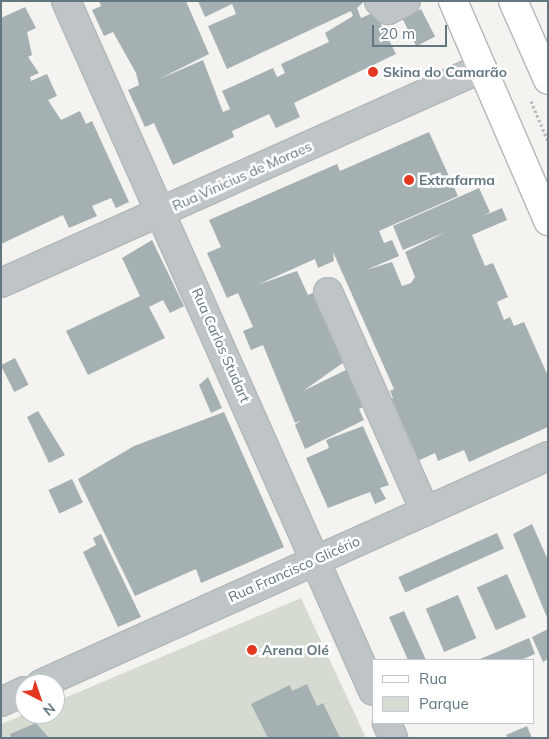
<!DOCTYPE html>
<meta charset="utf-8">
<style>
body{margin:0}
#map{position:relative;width:549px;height:739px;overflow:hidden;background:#f4f3ef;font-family:Mulish,sans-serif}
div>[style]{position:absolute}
.green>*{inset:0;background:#d5dbd0}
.building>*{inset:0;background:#a5b0b3;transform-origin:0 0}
.path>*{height:3px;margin-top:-1.5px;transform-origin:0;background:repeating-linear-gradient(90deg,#b9bcbd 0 2.5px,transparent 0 5px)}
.roads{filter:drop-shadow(1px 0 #b2b7ba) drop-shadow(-1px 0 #b2b7ba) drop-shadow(0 1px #b2b7ba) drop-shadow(0 -1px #b2b7ba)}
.minor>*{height:28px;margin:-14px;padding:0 14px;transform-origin:14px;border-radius:14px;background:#bfc4c6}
.major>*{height:28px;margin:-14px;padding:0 14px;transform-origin:14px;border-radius:14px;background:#fff}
.dots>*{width:14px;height:14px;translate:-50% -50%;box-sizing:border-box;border:2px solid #fff;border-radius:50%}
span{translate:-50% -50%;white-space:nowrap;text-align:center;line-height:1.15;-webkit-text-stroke:5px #fff;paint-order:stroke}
.poi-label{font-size:14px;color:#627781;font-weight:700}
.left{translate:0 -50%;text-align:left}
.street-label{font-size:14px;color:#627781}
.frame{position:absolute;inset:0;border:2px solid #627781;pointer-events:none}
.legend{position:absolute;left:372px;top:659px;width:162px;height:65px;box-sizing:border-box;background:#fff;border:1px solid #c0c9cd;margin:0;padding:6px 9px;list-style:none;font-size:15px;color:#627781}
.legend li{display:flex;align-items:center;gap:10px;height:25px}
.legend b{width:25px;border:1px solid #c0c9cd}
.north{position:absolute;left:15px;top:674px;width:50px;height:50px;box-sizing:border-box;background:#fff;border:1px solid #c0c9cd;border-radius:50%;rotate:139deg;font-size:14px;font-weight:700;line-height:20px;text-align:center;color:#627781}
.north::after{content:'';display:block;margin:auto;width:18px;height:22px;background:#e33720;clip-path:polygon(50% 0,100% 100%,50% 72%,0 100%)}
.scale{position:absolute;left:372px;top:25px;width:75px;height:22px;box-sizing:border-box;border:2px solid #627781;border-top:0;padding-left:6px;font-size:15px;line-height:18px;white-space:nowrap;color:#627781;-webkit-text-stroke:4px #fff;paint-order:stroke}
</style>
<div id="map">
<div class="green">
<div style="clip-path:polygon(301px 598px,366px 738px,1px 738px,1px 724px,26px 714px,55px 714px,55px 702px)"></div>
</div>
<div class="building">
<div style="clip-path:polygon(99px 1px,186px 1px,209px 54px,157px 80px,203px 60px,223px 112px,230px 109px,222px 91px,273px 68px,277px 77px,285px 73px,281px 64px,329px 42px,325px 33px,353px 16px,351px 11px,227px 69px,208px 26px,236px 14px,232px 4px,205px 17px,198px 1px,365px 1px,357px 8px,361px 18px,375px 12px,396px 54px,294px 103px,300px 117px,276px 128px,269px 114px,232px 131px,234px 137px,173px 165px,154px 123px,145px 127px,128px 90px,139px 85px,136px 73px,113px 32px,104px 36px,92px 10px,101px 6px)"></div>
<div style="clip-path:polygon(25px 7px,36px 28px,27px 32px,32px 55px,28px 57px,39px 73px,30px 77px,31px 81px,47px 74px,57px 96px,48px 100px,61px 120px,80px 111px,86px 124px,92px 121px,129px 202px,116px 208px,111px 198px,92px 206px,97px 216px,69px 228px,63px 215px,1px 244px,1px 18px)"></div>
<div style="left:421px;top:9px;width:31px;height:21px;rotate:63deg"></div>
<div style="clip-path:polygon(429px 132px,458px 196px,379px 231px,384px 243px,392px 240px,399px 256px,366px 270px,392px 262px,402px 286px,411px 283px,415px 277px,405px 252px,446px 232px,403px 250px,393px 226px,479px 188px,490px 212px,483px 216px,502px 208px,507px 220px,472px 235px,485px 266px,493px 263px,508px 297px,497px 302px,504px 320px,510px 317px,514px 326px,524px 322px,548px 376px,548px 427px,469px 462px,464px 450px,438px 461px,435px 453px,409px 465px,385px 402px,393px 398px,390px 391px,394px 389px,333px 252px,334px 261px,318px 268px,315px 259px,257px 285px,297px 271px,308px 295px,317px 291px,347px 360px,303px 391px,350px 368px,367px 405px,359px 409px,364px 420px,305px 449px,295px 425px,301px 420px,295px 423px,263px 345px,251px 350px,243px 331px,253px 327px,238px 293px,227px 298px,207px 253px,221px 247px,209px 220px,337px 164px,340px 171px)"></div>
<div style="clip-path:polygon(152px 240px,184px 306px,170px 313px,163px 300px,149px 307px,165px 338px,88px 375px,66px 331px,140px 296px,122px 258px)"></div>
<div style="left:15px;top:358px;width:30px;height:16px;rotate:63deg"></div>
<div style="clip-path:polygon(208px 377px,222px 408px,211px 413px,199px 385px)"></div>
<div style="clip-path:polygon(38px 411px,65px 455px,49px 463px,27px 417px)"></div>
<div style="clip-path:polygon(224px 412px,284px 547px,201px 583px,196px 569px,135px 596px,78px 479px,134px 446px)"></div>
<div style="clip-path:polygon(363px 426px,389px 485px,380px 488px,386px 499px,375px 504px,370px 492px,328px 508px,306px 458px,329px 448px,326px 440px)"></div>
<div style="left:72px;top:479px;width:26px;height:26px;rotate:65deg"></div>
<div style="clip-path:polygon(532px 524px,548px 560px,548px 620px,513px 534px)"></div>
<div style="left:497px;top:533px;width:17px;height:108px;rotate:66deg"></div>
<div style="clip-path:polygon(101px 534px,141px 617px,118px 627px,83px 552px,96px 545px,93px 538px)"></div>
<div style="left:507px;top:574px;width:47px;height:33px;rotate:66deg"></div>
<div style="left:458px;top:595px;width:47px;height:35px;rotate:67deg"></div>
<div style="clip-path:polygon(404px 611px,426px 660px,408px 660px,389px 617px)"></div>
<div style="clip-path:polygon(548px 629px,548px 659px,543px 662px,532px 637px)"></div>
<div style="clip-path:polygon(529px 638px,535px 654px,521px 660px,478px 660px)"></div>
<div style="clip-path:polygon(307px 684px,317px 706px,323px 703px,340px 738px,268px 738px,251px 704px,290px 685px,292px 691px)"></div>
<div style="clip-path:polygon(36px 723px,49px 738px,11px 738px,10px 734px)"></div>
<div style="clip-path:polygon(527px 726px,532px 738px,508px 738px,506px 735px)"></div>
</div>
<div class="path">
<div style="left:531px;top:101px;width:43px;rotate:67deg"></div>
</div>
<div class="roads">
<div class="minor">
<div style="left:66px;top:1px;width:755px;rotate:66.01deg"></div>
<div style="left:379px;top:1px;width:13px;rotate:45deg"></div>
<div style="left:388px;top:10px;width:20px;rotate:-27deg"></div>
<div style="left:1px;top:283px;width:527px;rotate:-24.08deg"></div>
<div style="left:328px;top:292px;width:240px;rotate:66.1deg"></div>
<div style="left:41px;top:684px;width:556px;rotate:-24.21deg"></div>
<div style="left:1px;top:702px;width:26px;rotate:-25deg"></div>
<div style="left:387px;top:723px;width:16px;rotate:68deg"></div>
</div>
<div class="major">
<div style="left:453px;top:1px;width:240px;rotate:66.6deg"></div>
<div style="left:513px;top:1px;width:86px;rotate:66.1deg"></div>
</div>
</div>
<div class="dots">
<div style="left:373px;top:72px;background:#e33720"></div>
<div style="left:409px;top:180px;background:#e33720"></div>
<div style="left:252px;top:650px;background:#e33720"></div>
</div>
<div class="poi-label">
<span class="left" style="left:383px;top:72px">Skina do Camarão</span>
<span class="left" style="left:419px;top:180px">Extrafarma</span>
<span class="left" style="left:262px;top:650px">Arena Olé</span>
</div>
<div class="street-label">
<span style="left:242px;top:176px;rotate:-24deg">Rua Vinicius de Moraes</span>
<span style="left:221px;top:345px;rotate:66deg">Rua Carlos Studart</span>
<span style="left:294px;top:569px;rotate:-24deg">Rua Francisco Glicério</span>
</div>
<div class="frame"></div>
<ul class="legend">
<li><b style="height:6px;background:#fff"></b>Rua</li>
<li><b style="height:14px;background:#d5dbd0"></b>Parque</li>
</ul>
<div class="north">N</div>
<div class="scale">20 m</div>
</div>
